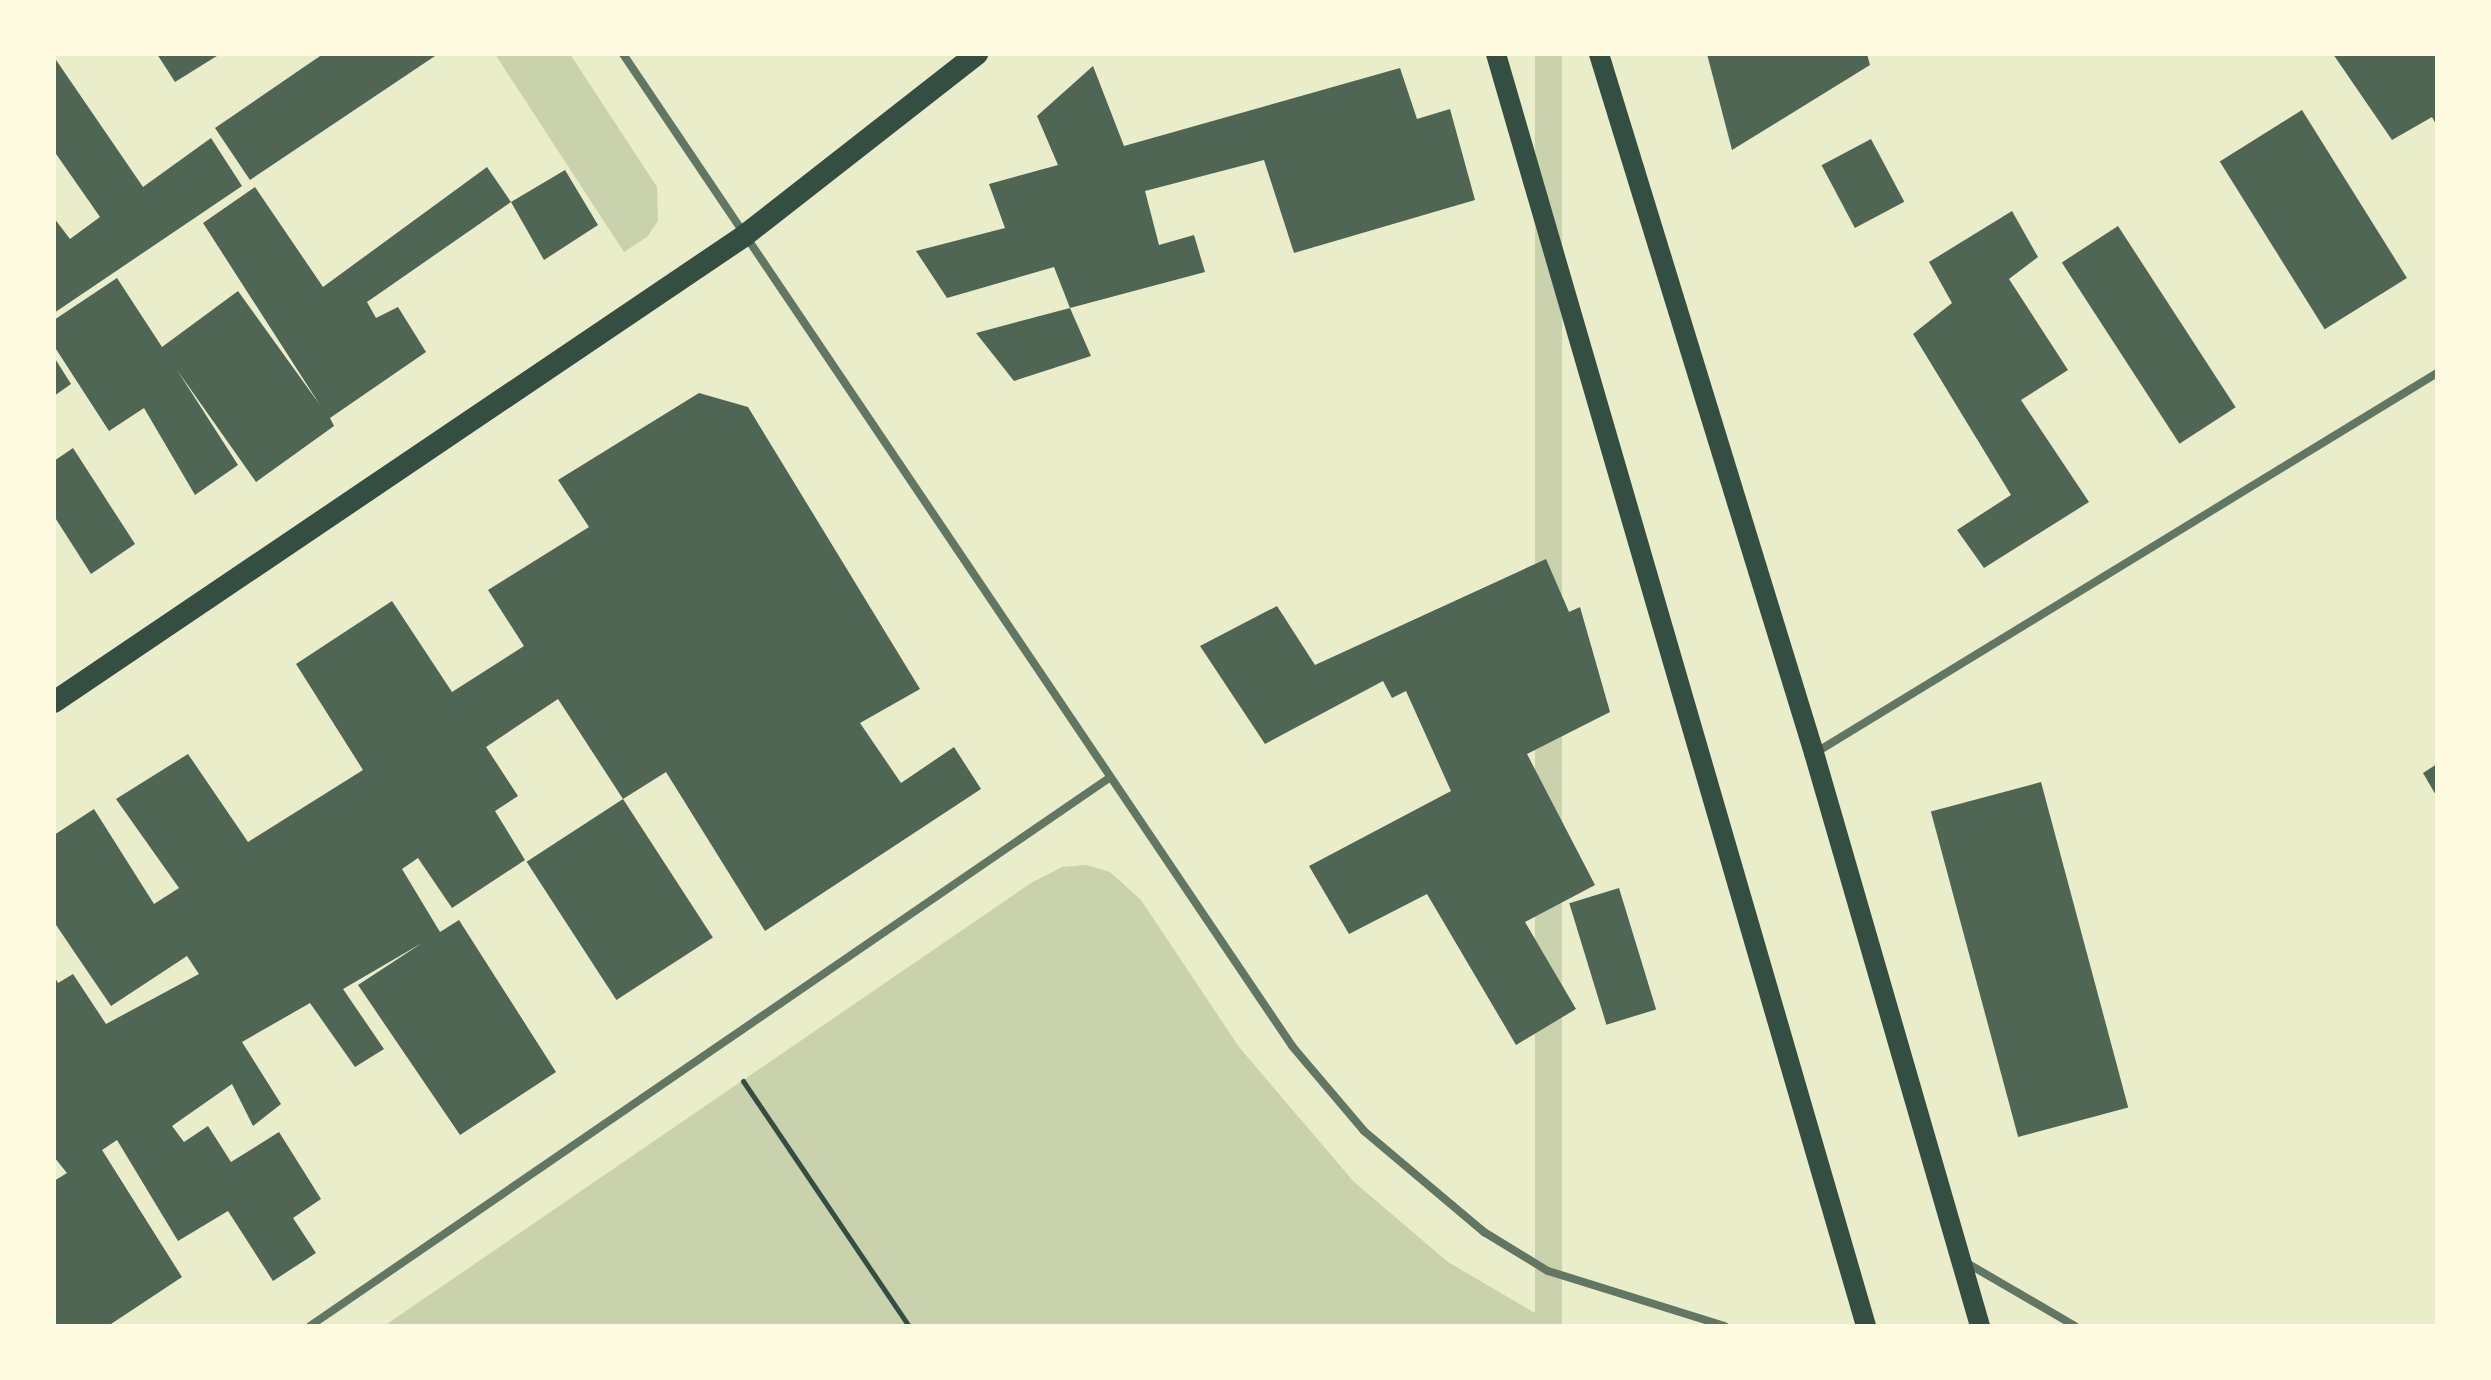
<!DOCTYPE html>
<style>
body{margin:0}
#map{position:relative;width:2491px;height:1380px;overflow:hidden;background:#e9edc9;font-family:"Roboto Condensed",sans-serif}
div>[style]{position:absolute}
.green>*{inset:0;background:#cad2ad;transform-origin:0 0}
.building>*{inset:0;background:#4f6655;transform-origin:0 0}
.path>*{height:5px;margin:-2.5px;padding:0 2.5px;transform-origin:2.5px;border-radius:2.5px;background:#344e41}
.minor>*{height:8px;margin:-4px;padding:0 4px;transform-origin:4px;border-radius:4px;background:#617663}
.primary>*{height:20px;margin:-10px;padding:0 10px;transform-origin:10px;border-radius:10px;background:#344e41}
.trunk>*{height:22px;margin:-11px;padding:0 11px;transform-origin:11px;border-radius:11px;background:#344e41}
span{translate:-50% -50%;white-space:nowrap;text-align:center;line-height:1.15;-webkit-text-stroke:8px #fefae0;paint-order:stroke}
.frame{position:absolute;inset:0;border:56px solid #fefae0;pointer-events:none}
</style>
<div id="map">
<div class="green">
<div style="clip-path:polygon(495px 54px,570px 54px,657px 187px,658px 221px,647px 237px,624px 252px)"></div>
<div style="left:1535px;top:54px;width:27px;height:1326px"></div>
<div style="clip-path:polygon(1086px 865px,1110px 872px,1141px 900px,1239px 1047px,1354px 1182px,1448px 1262px,1557px 1326px,384px 1326px,1031px 883px,1062px 867px)"></div>
</div>
<div class="building">
<div style="clip-path:polygon(157px 54px,220px 54px,175px 82px)"></div>
<div style="clip-path:polygon(323px 54px,438px 54px,250px 180px,215px 128px)"></div>
<div style="clip-path:polygon(1707px 54px,1867px 54px,1870px 65px,1732px 150px)"></div>
<div style="clip-path:polygon(2333px 54px,2437px 54px,2437px 126px,2432px 117px,2392px 140px)"></div>
<div style="clip-path:polygon(54px 57px,143px 187px,211px 138px,242px 186px,54px 313px,54px 218px,70px 239px,100px 217px,54px 151px)"></div>
<div style="clip-path:polygon(1093px 66px,1124px 146px,1400px 68px,1417px 119px,1450px 109px,1475px 200px,1294px 253px,1264px 160px,1145px 191px,1159px 245px,1194px 235px,1205px 272px,1070px 308px,1054px 267px,947px 298px,916px 251px,1005px 228px,989px 184px,1058px 165px,1037px 116px)"></div>
<div style="left:2302px;top:110px;width:198px;height:97px;rotate:58deg"></div>
<div style="left:1871px;top:139px;width:71px;height:56px;rotate:62deg"></div>
<div style="clip-path:polygon(487px 167px,511px 202px,565px 170px,598px 225px,544px 260px,511px 202px,367px 302px,376px 318px,398px 307px,426px 352px,330px 418px,334px 426px,256px 482px,177px 370px,238px 465px,195px 495px,144px 408px,109px 431px,54px 346px,54px 320px,117px 278px,162px 347px,238px 291px,320px 405px,203px 223px,255px 187px,323px 287px)"></div>
<div style="clip-path:polygon(2012px 211px,2038px 257px,2009px 279px,2068px 370px,2021px 400px,2089px 502px,1984px 568px,1957px 530px,2011px 495px,1913px 334px,1952px 303px,1929px 262px)"></div>
<div style="left:2118px;top:226px;width:216px;height:67px;rotate:57deg"></div>
<div style="clip-path:polygon(1070px 308px,1091px 356px,1014px 381px,976px 333px)"></div>
<div style="clip-path:polygon(54px 357px,71px 384px,54px 396px)"></div>
<div style="clip-path:polygon(699px 393px,748px 407px,920px 689px,860px 723px,901px 783px,954px 747px,981px 789px,765px 931px,666px 772px,623px 799px,558px 699px,486px 747px,518px 796px,495px 811px,525px 860px,452px 908px,418px 858px,402px 869px,440px 932px,459px 920px,556px 1072px,460px 1135px,358px 985px,422px 943px,343px 989px,384px 1049px,355px 1067px,310px 1003px,242px 1042px,281px 1104px,253px 1126px,232px 1084px,172px 1126px,184px 1142px,208px 1126px,231px 1162px,279px 1132px,321px 1199px,293px 1218px,316px 1253px,273px 1281px,228px 1211px,178px 1241px,117px 1140px,102px 1150px,182px 1277px,108px 1326px,54px 1326px,54px 1181px,67px 1173px,54px 1157px,54px 976px,58px 983px,73px 974px,106px 1024px,199px 974px,187px 956px,111px 1006px,54px 922px,54px 835px,94px 809px,154px 904px,179px 888px,116px 799px,188px 754px,248px 842px,363px 770px,296px 664px,392px 601px,452px 692px,524px 646px,488px 590px,589px 527px,558px 480px)"></div>
<div style="clip-path:polygon(73px 448px,135px 544px,91px 574px,54px 516px,54px 461px)"></div>
<div style="clip-path:polygon(1546px 559px,1569px 612px,1580px 607px,1610px 712px,1527px 754px,1595px 885px,1525px 922px,1576px 1009px,1516px 1045px,1427px 894px,1349px 934px,1309px 866px,1451px 791px,1406px 691px,1392px 698px,1383px 681px,1265px 744px,1200px 646px,1277px 606px,1315px 665px)"></div>
<div style="clip-path:polygon(2437px 764px,2437px 797px,2423px 773px)"></div>
<div style="left:2041px;top:782px;width:337px;height:114px;rotate:75deg"></div>
<div style="left:623px;top:799px;width:165px;height:115px;rotate:57deg"></div>
<div style="left:1619px;top:888px;width:127px;height:52px;rotate:73deg"></div>
</div>
<div class="path">
<div style="left:743px;top:1081px;width:296px;rotate:55.9deg"></div>
</div>
<div class="minor">
<div style="left:623px;top:54px;width:1197px;rotate:56deg"></div>
<div style="left:1292px;top:1046px;width:111px;rotate:49.7deg"></div>
<div style="left:1364px;top:1131px;width:157px;rotate:40.1deg"></div>
<div style="left:1484px;top:1232px;width:75px;rotate:31.4deg"></div>
<div style="left:1548px;top:1271px;width:185px;rotate:17.3deg"></div>
<div style="left:1815px;top:753px;width:729px;rotate:-31.42deg"></div>
<div style="left:1965px;top:1262px;width:127px;rotate:30.2deg"></div>
<div style="left:310px;top:1326px;width:969px;rotate:-34.44deg"></div>
</div>
<div class="primary">
<div style="left:1496px;top:54px;width:1325px;rotate:73.78deg"></div>
<div style="left:1599px;top:54px;width:731px;rotate:72.9deg"></div>
<div style="left:1814px;top:753px;width:597px;rotate:73.84deg"></div>
</div>
<div class="trunk">
<div style="left:54px;top:702px;width:833px;rotate:-34.03deg"></div>
<div style="left:744px;top:236px;width:296px;rotate:-38deg"></div>
</div>
<div class="frame"></div>
</div>
